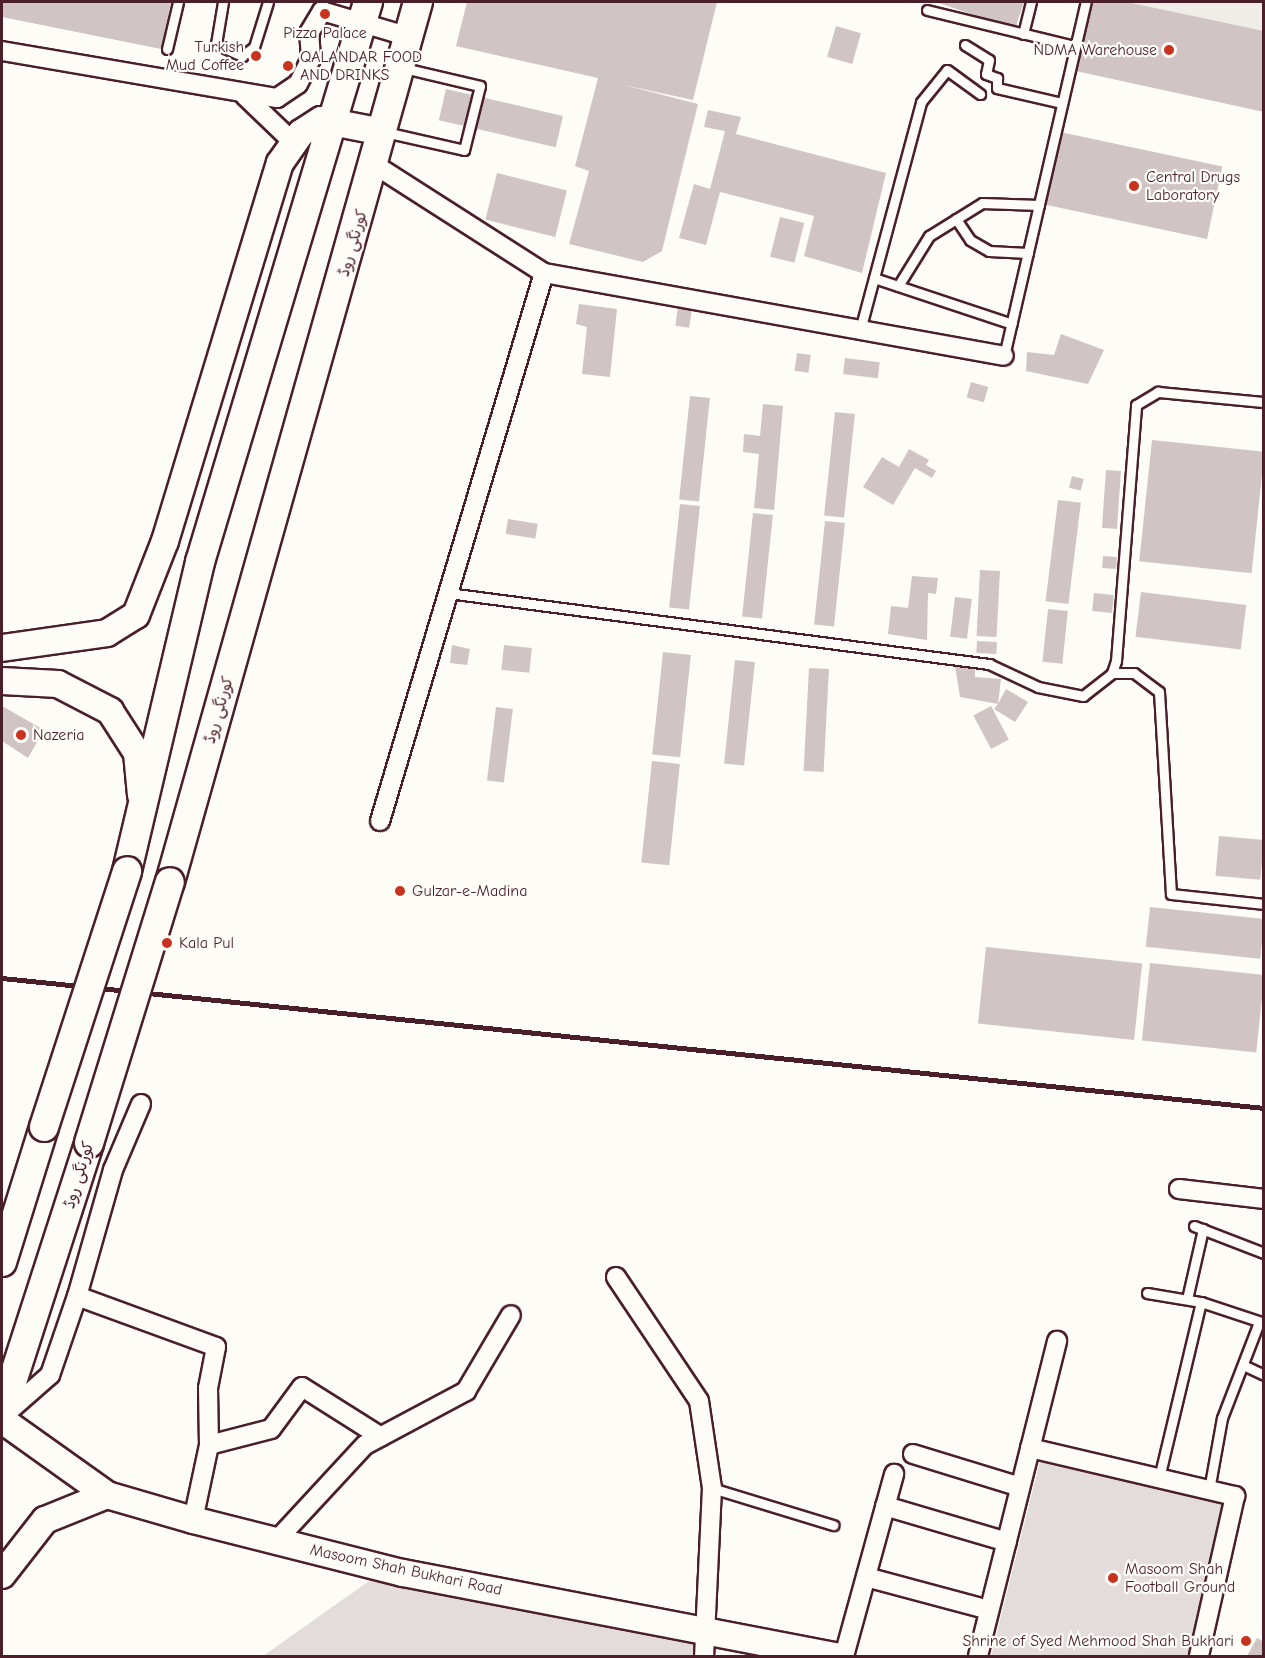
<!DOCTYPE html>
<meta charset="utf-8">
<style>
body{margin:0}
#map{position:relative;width:1265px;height:1658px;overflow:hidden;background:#fdfcf7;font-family:"Comic Neue","Playpen Sans Arabic",sans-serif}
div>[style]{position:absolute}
.built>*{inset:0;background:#f0ece8}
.green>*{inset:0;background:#e3dcda}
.building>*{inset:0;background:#d0c5c4;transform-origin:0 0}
.roads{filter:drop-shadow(2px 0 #4a1f2b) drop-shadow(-2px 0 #4a1f2b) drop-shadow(0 2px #4a1f2b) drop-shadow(0 -2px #4a1f2b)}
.lane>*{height:9px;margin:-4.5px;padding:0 4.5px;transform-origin:4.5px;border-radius:4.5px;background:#fdfcf7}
.street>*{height:18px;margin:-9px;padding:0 9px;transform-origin:9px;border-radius:9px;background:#fdfcf7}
.secondary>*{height:26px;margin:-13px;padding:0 13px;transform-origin:13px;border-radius:13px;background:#fdfcf7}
.primary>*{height:28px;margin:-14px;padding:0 14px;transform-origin:14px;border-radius:14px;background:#fdfcf7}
.rail>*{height:4.5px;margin:-2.25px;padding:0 2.25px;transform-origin:2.25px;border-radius:2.25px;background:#4a1f2b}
.bridges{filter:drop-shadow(2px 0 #4a1f2b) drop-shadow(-2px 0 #4a1f2b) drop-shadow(0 2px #4a1f2b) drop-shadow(0 -2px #4a1f2b)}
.primary-bridge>*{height:28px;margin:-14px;padding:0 14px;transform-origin:14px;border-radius:14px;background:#fdfcf7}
.dots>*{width:16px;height:16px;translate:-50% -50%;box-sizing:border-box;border:3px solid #fdfcf7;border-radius:50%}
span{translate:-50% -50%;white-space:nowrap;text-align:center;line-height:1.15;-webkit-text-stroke:4.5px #fdfcf7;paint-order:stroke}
.poi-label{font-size:16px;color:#4a1f2b}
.right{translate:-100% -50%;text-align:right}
.left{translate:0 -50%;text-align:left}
.street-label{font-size:16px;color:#4a1f2b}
.frame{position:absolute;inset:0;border:3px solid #4a1f2b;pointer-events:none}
</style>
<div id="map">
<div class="built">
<div style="clip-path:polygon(1128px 2px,1263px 2px,1263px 31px)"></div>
</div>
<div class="green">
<div style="clip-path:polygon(1041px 1457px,1234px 1499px,1199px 1656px,991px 1656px)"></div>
<div style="clip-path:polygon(386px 1569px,704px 1630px,704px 1656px,263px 1656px)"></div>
</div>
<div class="building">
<div style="clip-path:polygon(2px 2px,171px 2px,161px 49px,2px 17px)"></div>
<div style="clip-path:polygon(467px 2px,717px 2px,693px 100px,624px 85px,698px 104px,662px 251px,643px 262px,569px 244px,589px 171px,575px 166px,598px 78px,456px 46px)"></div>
<div style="clip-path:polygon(936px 2px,1024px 2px,1015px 29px)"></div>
<div style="clip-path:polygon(1085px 2px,1127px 2px,1264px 31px,1264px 112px,1071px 70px)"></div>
<div style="left:836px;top:26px;width:26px;height:32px;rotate:16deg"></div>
<div style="left:446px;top:89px;width:120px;height:32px;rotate:13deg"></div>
<div style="clip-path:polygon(708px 110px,741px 117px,736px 134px,886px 173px,862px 273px,804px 256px,814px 216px,720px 192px,706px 245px,679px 238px,694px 184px,710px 189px,725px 131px,704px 127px)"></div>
<div style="left:1060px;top:132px;width:166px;height:74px;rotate:12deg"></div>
<div style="left:497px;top:173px;width:72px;height:48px;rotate:14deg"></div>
<div style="left:780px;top:217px;width:25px;height:41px;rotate:14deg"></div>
<div style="clip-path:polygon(579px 304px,617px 309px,610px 377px,582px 374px,587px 327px,576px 324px)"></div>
<div style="left:678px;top:307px;width:14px;height:19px;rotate:8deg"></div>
<div style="clip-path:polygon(1061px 334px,1104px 350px,1088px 384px,1026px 371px,1027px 352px,1054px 355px)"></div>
<div style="left:797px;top:353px;width:14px;height:18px;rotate:8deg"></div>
<div style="left:845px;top:358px;width:35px;height:16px;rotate:7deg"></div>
<div style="left:971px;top:382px;width:18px;height:16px;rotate:16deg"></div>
<div style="left:690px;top:396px;width:20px;height:104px;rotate:6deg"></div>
<div style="clip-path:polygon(763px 404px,783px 406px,774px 510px,754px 508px,759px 454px,743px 452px,744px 434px,760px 436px)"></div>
<div style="left:835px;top:412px;width:20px;height:104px;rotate:6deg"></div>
<div style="left:1152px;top:440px;width:113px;height:122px;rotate:6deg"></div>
<div style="clip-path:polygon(909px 449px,929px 460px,926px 465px,936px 471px,932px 478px,915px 468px,893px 505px,863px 487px,882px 457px,899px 467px)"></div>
<div style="left:1106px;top:470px;width:15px;height:58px;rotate:4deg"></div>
<div style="left:1072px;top:476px;width:12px;height:12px;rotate:14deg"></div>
<div style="left:1058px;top:500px;width:23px;height:102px;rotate:7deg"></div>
<div style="left:680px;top:504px;width:20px;height:104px;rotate:6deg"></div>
<div style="left:753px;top:513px;width:20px;height:104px;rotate:6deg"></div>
<div style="left:508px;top:519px;width:30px;height:15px;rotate:9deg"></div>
<div style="left:825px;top:521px;width:20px;height:104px;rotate:6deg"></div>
<div style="left:1103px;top:556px;width:14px;height:12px;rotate:4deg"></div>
<div style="left:980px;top:570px;width:20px;height:66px;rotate:3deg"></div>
<div style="clip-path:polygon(912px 576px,938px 578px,936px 594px,928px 593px,927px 640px,888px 634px,891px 606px,908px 608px)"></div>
<div style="left:1141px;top:592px;width:106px;height:45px;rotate:7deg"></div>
<div style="left:1094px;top:593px;width:20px;height:18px;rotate:6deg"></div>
<div style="left:955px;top:597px;width:17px;height:40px;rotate:7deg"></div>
<div style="left:1048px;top:609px;width:20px;height:53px;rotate:6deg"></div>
<div style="left:977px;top:641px;width:20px;height:12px;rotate:3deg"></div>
<div style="clip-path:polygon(452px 645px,470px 649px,467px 665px,450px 663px)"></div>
<div style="left:504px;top:645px;width:28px;height:25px;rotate:6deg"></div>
<div style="left:663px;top:652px;width:28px;height:103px;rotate:6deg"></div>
<div style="left:735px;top:660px;width:20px;height:104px;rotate:6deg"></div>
<div style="clip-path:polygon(955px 666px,975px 668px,975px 677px,1001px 679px,998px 704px,1006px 689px,1028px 702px,1015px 722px,994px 709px,998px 704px,960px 697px)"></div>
<div style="left:809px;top:668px;width:20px;height:103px;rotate:3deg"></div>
<div style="clip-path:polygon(2px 706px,44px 730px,28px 758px,2px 741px)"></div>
<div style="left:991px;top:706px;width:38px;height:20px;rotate:62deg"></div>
<div style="left:496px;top:707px;width:17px;height:74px;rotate:7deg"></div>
<div style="left:652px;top:761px;width:28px;height:102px;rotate:6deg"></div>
<div style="left:1219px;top:836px;width:45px;height:40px;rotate:5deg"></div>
<div style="left:1150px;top:907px;width:115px;height:40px;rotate:6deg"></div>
<div style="left:986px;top:947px;width:157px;height:77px;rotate:6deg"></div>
<div style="left:1150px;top:963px;width:115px;height:78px;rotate:6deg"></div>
<div style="clip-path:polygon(1257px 1638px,1264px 1642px,1264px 1656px,1247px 1656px)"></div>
</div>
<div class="roads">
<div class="lane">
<div style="left:223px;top:2px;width:43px;rotate:99.5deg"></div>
<div style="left:216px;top:44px;width:29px;rotate:25deg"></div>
<div style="left:242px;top:56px;width:15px;rotate:-37deg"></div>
<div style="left:254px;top:47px;width:47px;rotate:-72.7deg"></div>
<div style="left:927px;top:10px;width:152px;rotate:13.7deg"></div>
<div style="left:1023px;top:34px;width:33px;rotate:-76deg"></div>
<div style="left:965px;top:45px;width:28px;rotate:32deg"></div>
<div style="left:989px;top:60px;width:14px;rotate:102deg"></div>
<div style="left:986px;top:74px;width:12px;rotate:20deg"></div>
<div style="left:997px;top:78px;width:10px;rotate:90deg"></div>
<div style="left:997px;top:88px;width:67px;rotate:13deg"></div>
<div style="left:167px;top:49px;width:48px;rotate:-76.8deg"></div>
<div style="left:385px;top:132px;width:81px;rotate:12.8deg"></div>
<div style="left:464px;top:150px;width:66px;rotate:-76deg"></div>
<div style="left:480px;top:86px;width:79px;rotate:-166.8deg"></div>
<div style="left:956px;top:219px;width:25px;rotate:56deg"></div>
<div style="left:970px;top:240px;width:22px;rotate:30deg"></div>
<div style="left:989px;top:251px;width:39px;rotate:3deg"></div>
<div style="left:874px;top:278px;width:145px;rotate:18.4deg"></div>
<div style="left:898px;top:286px;width:59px;rotate:-58.2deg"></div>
<div style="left:929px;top:236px;width:62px;rotate:-31.9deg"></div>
<div style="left:982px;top:203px;width:57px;rotate:2deg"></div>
<div style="left:860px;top:330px;width:236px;rotate:-75deg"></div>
<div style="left:921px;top:102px;width:41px;rotate:-50.9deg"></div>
<div style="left:947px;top:70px;width:41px;rotate:36deg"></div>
<div style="left:1004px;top:356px;width:363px;rotate:-77deg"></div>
<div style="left:448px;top:593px;width:546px;rotate:7.48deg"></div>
<div style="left:989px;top:664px;width:54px;rotate:25.1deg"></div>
<div style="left:1038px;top:687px;width:46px;rotate:11.3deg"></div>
<div style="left:1083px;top:696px;width:37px;rotate:-38deg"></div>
<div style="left:1112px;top:673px;width:13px;rotate:-72deg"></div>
<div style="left:1116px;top:661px;width:257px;rotate:-85.5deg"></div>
<div style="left:1136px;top:405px;width:26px;rotate:-31deg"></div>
<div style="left:1158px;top:392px;width:106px;rotate:5.4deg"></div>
<div style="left:1112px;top:673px;width:22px"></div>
<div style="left:1134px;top:673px;width:31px;rotate:37deg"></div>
<div style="left:1159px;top:692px;width:202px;rotate:86.6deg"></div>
<div style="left:1171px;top:894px;width:94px;rotate:6.1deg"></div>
<div style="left:1194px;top:1226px;width:75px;rotate:21.1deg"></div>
<div style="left:1147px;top:1293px;width:55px;rotate:9.5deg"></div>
<div style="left:1201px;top:1302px;width:66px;rotate:18.4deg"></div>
<div style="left:1187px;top:1299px;width:72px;rotate:-77.1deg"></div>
<div style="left:1243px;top:1365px;width:23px;rotate:25deg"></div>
<div style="left:1159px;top:1478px;width:181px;rotate:-76.6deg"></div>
<div style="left:712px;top:1488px;width:127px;rotate:17deg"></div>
<div style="left:1209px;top:1490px;width:73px;rotate:-79.8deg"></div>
<div style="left:1222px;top:1418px;width:103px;rotate:-68.9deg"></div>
</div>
<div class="street">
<div style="left:2px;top:51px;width:279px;rotate:9.7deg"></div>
<div style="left:277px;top:98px;width:25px;rotate:-34deg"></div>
<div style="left:298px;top:84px;width:28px;rotate:-63deg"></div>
<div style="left:311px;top:59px;width:26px;rotate:-94deg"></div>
<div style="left:309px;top:33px;width:26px;rotate:-59deg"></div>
<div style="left:322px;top:11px;width:91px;rotate:16.6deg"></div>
<div style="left:245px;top:96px;width:66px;rotate:43.8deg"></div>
<div style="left:375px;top:165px;width:201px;rotate:32.6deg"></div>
<div style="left:544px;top:273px;width:467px;rotate:10.2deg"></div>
<div style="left:380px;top:821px;width:572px;rotate:-73.34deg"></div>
<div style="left:141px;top:1104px;width:72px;rotate:113deg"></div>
<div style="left:113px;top:1170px;width:131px;rotate:105.9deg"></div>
<div style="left:77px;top:1296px;width:148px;rotate:20.1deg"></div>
<div style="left:216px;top:1347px;width:42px;rotate:101deg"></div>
<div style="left:208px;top:1388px;width:57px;rotate:89deg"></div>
<div style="left:209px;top:1445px;width:77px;rotate:102deg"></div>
<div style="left:1179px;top:1189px;width:86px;rotate:6.7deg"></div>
<div style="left:616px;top:1277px;width:149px;rotate:56.2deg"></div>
<div style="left:699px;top:1401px;width:88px;rotate:81.5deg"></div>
<div style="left:712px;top:1488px;width:168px;rotate:92.7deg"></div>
<div style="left:2px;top:1417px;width:64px;rotate:-41.2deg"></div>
<div style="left:50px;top:1375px;width:83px;rotate:-71.1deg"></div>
<div style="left:209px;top:1445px;width:64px;rotate:-14.5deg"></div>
<div style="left:271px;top:1429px;width:52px;rotate:-53.6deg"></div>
<div style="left:302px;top:1387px;width:93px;rotate:32.3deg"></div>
<div style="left:1030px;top:1448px;width:211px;rotate:13.2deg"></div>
<div style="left:1235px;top:1496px;width:164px;rotate:102.7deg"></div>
<div style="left:913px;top:1454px;width:112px;rotate:17.1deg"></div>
<div style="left:885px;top:1506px;width:127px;rotate:16.4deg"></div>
<div style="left:276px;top:1541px;width:131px;rotate:-47.2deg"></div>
<div style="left:365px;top:1445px;width:115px;rotate:-28.1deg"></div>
<div style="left:466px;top:1391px;width:88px;rotate:-59.4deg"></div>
<div style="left:866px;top:1577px;width:127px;rotate:15deg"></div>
<div style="left:844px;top:1656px;width:189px;rotate:-74.6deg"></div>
<div style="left:978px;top:1656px;width:325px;rotate:-75.9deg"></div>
</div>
<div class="secondary">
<div style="left:2px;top:648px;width:106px;rotate:-8.1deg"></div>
<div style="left:107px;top:633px;width:34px;rotate:-32deg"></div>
<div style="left:136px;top:615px;width:79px;rotate:-68.6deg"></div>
<div style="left:165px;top:541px;width:395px;rotate:-73.1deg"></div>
<div style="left:280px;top:163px;width:37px;rotate:-55deg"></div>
<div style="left:301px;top:133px;width:24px;rotate:-33deg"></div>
<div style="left:321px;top:120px;width:63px;rotate:11deg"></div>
<div style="left:2px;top:681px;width:56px;rotate:3.1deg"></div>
<div style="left:58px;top:684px;width:59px;rotate:27.4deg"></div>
<div style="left:110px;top:711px;width:50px;rotate:57.3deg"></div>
<div style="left:137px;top:753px;width:42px;rotate:84.6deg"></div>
<div style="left:2px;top:1420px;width:129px;rotate:35.5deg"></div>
<div style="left:107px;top:1495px;width:90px;rotate:16.2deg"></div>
<div style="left:193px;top:1520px;width:217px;rotate:14.2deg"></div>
<div style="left:403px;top:1573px;width:441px;rotate:10.9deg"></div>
<div style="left:2px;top:1575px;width:70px;rotate:-52deg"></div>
<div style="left:45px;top:1520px;width:67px;rotate:-22deg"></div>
</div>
<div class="primary">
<div style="left:127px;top:871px;width:318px;rotate:-76.7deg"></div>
<div style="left:200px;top:562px;width:585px;rotate:-73.3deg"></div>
<div style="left:170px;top:882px;width:914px;rotate:-74.26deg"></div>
<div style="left:2px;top:1262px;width:141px;rotate:-72.7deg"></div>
<div style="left:2px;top:1413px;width:284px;rotate:-72.1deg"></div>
</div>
</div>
<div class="rail">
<div style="left:2px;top:978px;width:1269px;rotate:5.88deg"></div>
</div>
<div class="bridges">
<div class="primary-bridge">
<div style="left:44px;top:1127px;width:269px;rotate:-72deg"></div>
<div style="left:89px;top:1143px;width:273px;rotate:-72.8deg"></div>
</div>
</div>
<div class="dots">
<div style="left:325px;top:14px;background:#c8321e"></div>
<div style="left:1169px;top:50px;background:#c8321e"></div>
<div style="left:256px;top:56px;background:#c8321e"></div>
<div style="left:288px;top:66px;background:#c8321e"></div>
<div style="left:1134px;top:186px;background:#c8321e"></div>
<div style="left:21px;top:735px;background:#c8321e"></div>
<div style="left:400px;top:891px;background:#c8321e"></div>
<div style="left:167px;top:943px;background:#c8321e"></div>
<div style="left:1113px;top:1578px;background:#c8321e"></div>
<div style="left:1246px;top:1641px;background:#c8321e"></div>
</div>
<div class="poi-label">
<span style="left:325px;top:33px">Pizza Palace</span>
<span class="right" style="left:244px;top:56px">Turkish<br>Mud Coffee</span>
<span class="right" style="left:1157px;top:50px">NDMA Warehouse</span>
<span class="left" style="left:300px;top:66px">QALANDAR FOOD<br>AND DRINKS</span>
<span class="left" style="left:1146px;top:186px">Central Drugs<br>Laboratory</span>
<span class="left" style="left:33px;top:735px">Nazeria</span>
<span class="left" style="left:412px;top:891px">Gulzar-e-Madina</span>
<span class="left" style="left:179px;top:943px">Kala Pul</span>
<span class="left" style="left:1125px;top:1578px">Masoom Shah<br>Football Ground</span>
<span class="right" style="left:1234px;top:1641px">Shrine of Syed Mehmood Shah Bukhari</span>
</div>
<div class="street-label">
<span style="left:353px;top:243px;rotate:-74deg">کورنگی روڈ</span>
<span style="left:219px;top:710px;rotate:-74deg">کورنگی روڈ</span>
<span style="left:79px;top:1175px;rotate:-73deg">کورنگی روڈ</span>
<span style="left:406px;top:1570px;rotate:12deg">Masoom Shah Bukhari Road</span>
</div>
<div class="frame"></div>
</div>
